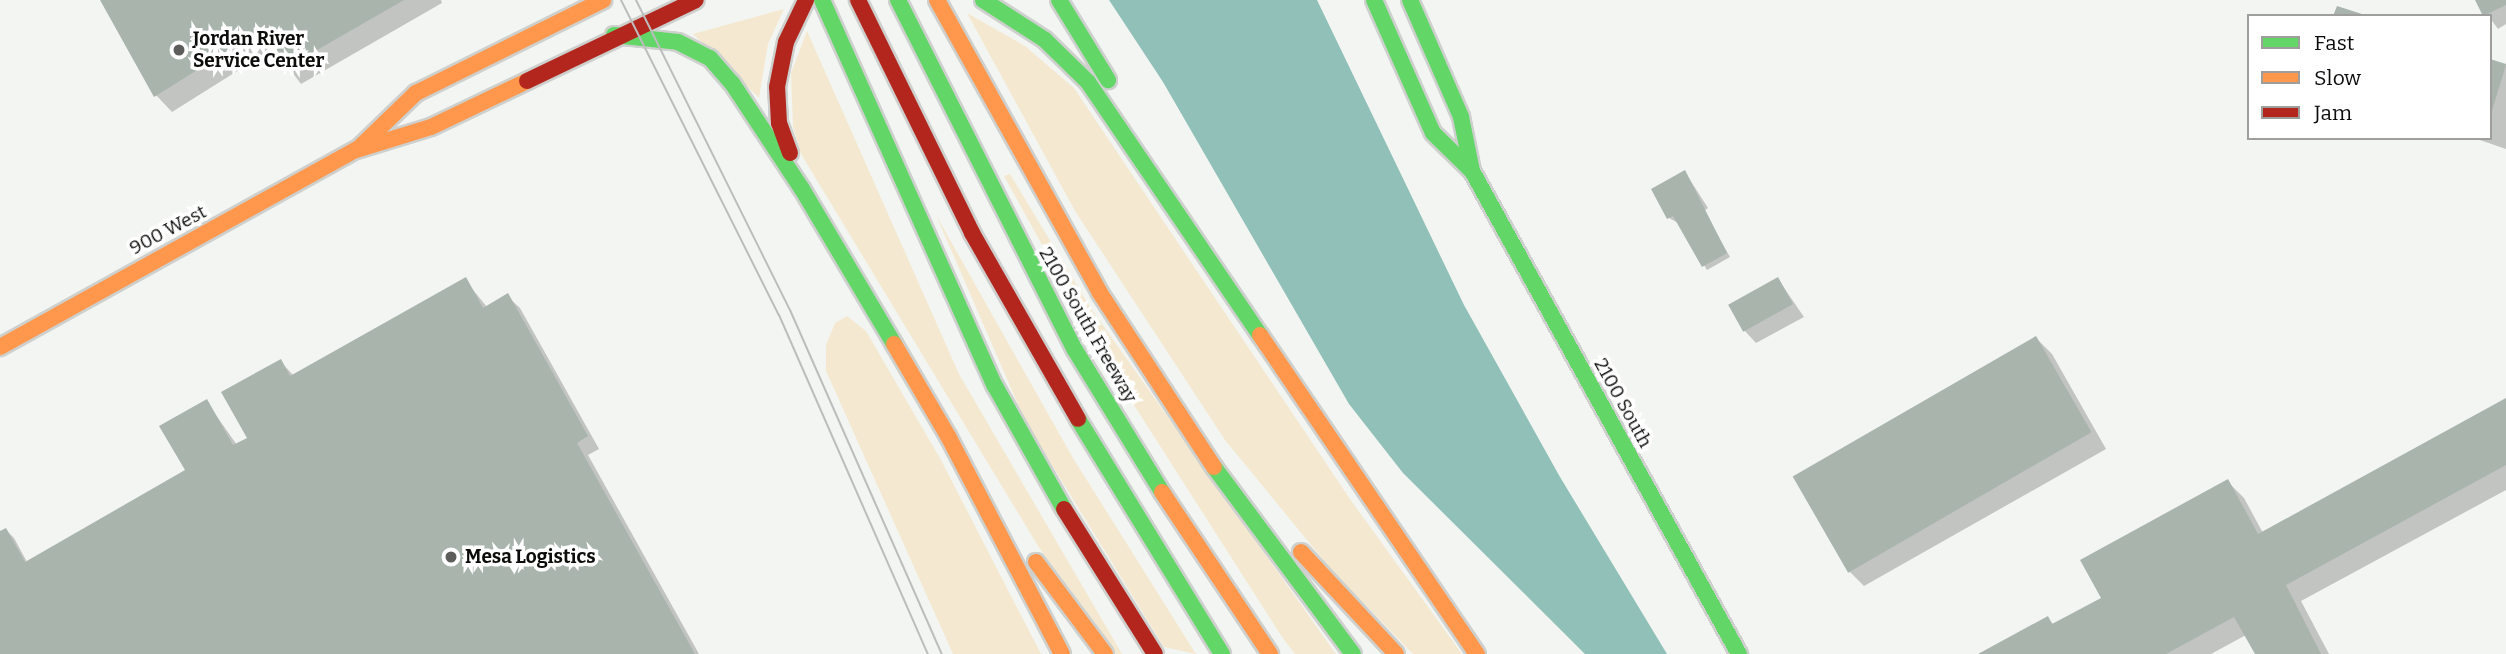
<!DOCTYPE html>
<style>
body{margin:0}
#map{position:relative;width:2506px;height:654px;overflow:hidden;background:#f3f5f2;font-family:Bitter,serif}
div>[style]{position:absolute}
.green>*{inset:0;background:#f4e9d0}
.water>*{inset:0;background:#90c0b8}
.shadow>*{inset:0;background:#0003}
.building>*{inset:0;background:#a9b4ad;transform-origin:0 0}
.roads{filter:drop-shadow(2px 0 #ced0cd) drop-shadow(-2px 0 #ced0cd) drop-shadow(0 2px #ced0cd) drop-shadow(0 -2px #ced0cd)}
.fast>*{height:16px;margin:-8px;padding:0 8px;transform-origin:8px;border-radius:8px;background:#63d668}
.slow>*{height:16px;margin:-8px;padding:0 8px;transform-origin:8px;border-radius:8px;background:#ff974d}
.jam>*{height:16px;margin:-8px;padding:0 8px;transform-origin:8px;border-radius:8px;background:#b3261e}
.tram>*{height:2px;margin:-1px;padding:0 1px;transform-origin:1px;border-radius:1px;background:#bcbdbc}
.dots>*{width:19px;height:19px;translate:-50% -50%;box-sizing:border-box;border:4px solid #fff;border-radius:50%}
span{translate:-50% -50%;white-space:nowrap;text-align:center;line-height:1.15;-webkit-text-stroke:7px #fff;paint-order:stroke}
.poi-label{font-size:19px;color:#0c0d0b;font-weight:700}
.left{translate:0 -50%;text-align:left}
.street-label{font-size:19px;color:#0c0d0b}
.legend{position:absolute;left:2247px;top:14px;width:245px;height:126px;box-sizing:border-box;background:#fff;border:2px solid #9e9e9d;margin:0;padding:9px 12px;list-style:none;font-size:21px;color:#0c0d0b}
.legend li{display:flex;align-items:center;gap:14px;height:35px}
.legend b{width:35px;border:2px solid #9e9e9d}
</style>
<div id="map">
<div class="green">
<div style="clip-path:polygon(784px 9px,768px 44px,759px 98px,693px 34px)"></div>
<div style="clip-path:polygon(967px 13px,1025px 46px,1074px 88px,1350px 499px,1462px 654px,1413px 654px,1334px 573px,1225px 440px,1075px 211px)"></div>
<div style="clip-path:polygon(807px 31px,959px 374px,1122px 654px,1115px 654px,1038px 546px,801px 154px,793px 127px,791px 73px)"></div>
<div style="clip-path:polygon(1010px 174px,1090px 307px,1336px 654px,1295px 654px,1282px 637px,1109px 366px,1004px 176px)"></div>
<div style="clip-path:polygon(936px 215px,1073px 458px,1196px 654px,1164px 647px,1026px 423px)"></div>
<div style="clip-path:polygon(847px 316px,866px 331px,941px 460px,1041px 654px,953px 654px,826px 371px,826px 345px,835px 323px)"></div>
</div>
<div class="water">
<div style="clip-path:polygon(1109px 0,1317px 0,1464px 305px,1560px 477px,1667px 654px,1585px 654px,1403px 473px,1349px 404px,1163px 82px)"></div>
</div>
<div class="shadow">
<div style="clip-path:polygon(102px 0,441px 0,442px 3px,301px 84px,274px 48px,172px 112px,156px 95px)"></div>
<div style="clip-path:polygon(2477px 0,2506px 0,2506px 24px,2498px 29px)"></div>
<div style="clip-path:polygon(2490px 61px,2506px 66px,2506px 149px,2474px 138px,2490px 138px)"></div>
<div style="clip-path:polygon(1685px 172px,1708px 208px,1704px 211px,1730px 257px,1707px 270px,1680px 224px,1669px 218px)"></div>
<div style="clip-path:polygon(1778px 279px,1804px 317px,1756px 343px,1744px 330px)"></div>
<div style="clip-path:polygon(465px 280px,487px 307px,507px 296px,520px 308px,599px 449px,588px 455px,699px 654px,0 654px,0 533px,6px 530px,14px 538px,27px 562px,188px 470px,206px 401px,237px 445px,250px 439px,280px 361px,294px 376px)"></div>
<div style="clip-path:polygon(2036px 338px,2052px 354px,2106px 449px,1864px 586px,1848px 570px)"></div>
<div style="clip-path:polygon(2506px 400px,2506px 490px,2301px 601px,2329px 654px,2257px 654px,2246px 635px,2211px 654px,1982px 654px,2048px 618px,2054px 625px,2103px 599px,2228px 482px,2244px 498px,2263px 533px)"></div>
</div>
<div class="building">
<div style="clip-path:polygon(100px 0,404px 0,284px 69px,261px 30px,154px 97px)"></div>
<div style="clip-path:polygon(2475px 0,2506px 0,2506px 5px,2483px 16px)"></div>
<div style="clip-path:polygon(2337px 6px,2365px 15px,2365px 16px,2333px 16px)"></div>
<div style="left:2490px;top:59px;width:17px;height:78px;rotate:17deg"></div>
<div style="clip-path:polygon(1685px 170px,1727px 253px,1702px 267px,1673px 216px,1667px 219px,1651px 189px)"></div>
<div style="clip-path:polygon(466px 277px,483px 308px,508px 293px,588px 436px,577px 443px,695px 654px,0 654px,0 531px,6px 528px,25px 562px,185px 470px,159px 426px,207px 399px,233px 445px,247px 438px,221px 392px,281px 359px,290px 376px)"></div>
<div style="left:1778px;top:277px;width:31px;height:57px;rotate:61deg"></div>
<div style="left:2036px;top:336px;width:111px;height:281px;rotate:60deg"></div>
<div style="clip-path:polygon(2506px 398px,2506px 465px,2286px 585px,2321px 654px,2255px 654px,2234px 617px,2166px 654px,1978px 654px,2048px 616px,2052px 624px,2101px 598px,2080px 560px,2228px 479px,2258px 534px)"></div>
</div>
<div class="roads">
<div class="fast">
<div style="left:822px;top:0;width:423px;rotate:65.9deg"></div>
<div style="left:995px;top:386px;width:141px;rotate:60.7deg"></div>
<div style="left:898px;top:0;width:392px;rotate:63.2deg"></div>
<div style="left:1075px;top:350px;width:167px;rotate:58.5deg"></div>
<div style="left:983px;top:0;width:74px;rotate:32.8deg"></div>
<div style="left:1045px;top:40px;width:60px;rotate:44.3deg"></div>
<div style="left:1088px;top:82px;width:306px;rotate:55.8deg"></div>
<div style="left:1059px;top:0;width:94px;rotate:58.5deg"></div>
<div style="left:1374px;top:0;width:145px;rotate:66.1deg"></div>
<div style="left:1433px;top:133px;width:54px;rotate:44.3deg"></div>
<div style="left:1410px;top:0;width:128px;rotate:66.4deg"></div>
<div style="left:1461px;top:117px;width:55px;rotate:78.5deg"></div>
<div style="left:1472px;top:171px;width:552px;rotate:61.07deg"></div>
<div style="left:614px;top:35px;width:64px;rotate:6.2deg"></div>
<div style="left:678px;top:42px;width:36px;rotate:27deg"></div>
<div style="left:710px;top:58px;width:33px;rotate:49deg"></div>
<div style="left:732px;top:83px;width:127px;rotate:56.6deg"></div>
<div style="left:802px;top:189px;width:180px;rotate:59.3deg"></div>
<div style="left:1078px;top:419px;width:276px;rotate:58.5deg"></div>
<div style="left:1214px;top:467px;width:233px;rotate:53.4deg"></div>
</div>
<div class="slow">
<div style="left:937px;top:0;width:335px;rotate:60.9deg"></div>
<div style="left:1100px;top:293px;width:208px;rotate:56.8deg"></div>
<div style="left:360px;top:147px;width:78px;rotate:-44deg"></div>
<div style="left:416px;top:93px;width:209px;rotate:-26.4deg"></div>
<div style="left:1260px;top:335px;width:386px;rotate:55.8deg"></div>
<div style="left:894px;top:344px;width:107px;rotate:59.6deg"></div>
<div style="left:948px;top:436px;width:246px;rotate:62.4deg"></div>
<div style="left:0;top:347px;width:407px;rotate:-29deg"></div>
<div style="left:356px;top:150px;width:78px;rotate:-17deg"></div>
<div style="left:431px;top:127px;width:106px;rotate:-25.6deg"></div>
<div style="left:1162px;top:492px;width:195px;rotate:56.3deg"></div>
<div style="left:1301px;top:552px;width:139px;rotate:47deg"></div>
<div style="left:1036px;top:562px;width:115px;rotate:53.1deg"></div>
</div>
<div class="jam">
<div style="left:858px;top:0;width:259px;rotate:63.9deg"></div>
<div style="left:972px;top:233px;width:214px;rotate:60.3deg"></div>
<div style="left:527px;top:81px;width:187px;rotate:-25.6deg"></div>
<div style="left:790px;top:153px;width:32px;rotate:-110deg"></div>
<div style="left:779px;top:123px;width:36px;rotate:-93deg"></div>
<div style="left:777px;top:87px;width:46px;rotate:-78.7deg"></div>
<div style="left:786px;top:42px;width:47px;rotate:-64.5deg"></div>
<div style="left:1064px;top:509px;width:171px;rotate:57.9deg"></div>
</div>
</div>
<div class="tram">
<div style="left:621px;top:0;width:352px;rotate:63.4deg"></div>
<div style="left:779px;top:315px;width:370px;rotate:66.3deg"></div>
<div style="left:636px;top:0;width:346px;rotate:63.6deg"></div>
<div style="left:790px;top:310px;width:376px;rotate:66.2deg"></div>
</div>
<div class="dots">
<div style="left:179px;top:50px;background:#5d5e5c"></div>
<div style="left:451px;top:557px;background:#5d5e5c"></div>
</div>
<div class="poi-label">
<span class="left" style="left:193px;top:50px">Jordan River<br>Service Center</span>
<span class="left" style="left:465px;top:557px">Mesa Logistics</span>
</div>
<div class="street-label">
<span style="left:168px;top:230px;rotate:-28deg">900 West</span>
<span style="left:1088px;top:325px;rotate:60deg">2100 South Freeway</span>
<span style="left:1623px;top:403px;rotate:61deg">2100 South</span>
</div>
<ul class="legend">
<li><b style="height:9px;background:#63d668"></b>Fast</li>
<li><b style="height:9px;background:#ff974d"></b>Slow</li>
<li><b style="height:9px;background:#b3261e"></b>Jam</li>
</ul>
</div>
